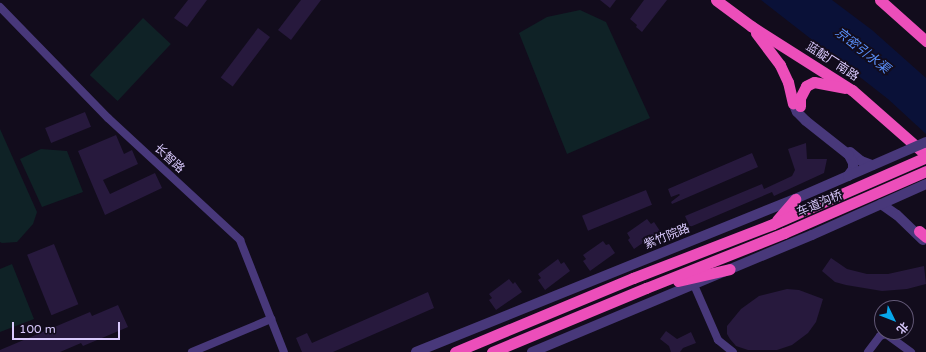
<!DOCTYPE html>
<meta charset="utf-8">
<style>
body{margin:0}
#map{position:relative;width:926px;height:352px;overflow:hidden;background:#120c1c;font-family:"Varela Round","Noto Sans SC",sans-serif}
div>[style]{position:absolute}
.green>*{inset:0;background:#0f2226;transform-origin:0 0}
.water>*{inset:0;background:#0a1138}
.building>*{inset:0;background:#27193d;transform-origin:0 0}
.minor>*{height:8px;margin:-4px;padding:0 4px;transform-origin:4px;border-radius:4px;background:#48387a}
.tertiary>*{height:10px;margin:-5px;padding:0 5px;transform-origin:5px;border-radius:5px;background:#48387a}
.trunk>*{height:11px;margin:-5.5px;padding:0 5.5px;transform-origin:5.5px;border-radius:5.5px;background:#ec4eba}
.tertiary-bridge>*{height:10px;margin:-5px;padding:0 5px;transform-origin:5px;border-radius:5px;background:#48387a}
span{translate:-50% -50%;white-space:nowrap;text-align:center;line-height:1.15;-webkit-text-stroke:3.5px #120c1c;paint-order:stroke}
.street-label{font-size:12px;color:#d9c9fd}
.water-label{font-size:13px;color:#5a90fa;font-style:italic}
.north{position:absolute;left:874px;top:300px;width:40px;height:40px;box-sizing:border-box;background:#120c1c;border:1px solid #625876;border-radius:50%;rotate:133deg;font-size:11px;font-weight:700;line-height:16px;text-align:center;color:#d9c9fd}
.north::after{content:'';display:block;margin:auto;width:14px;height:18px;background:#07a7eb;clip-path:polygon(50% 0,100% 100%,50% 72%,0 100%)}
.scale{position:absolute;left:12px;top:322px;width:108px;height:18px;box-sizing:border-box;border:2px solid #d9c9fd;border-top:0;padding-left:5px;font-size:12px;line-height:14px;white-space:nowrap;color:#d9c9fd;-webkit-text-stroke:3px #120c1c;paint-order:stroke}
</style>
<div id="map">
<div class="green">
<div style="clip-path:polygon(580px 10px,606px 22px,650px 118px,567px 154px,519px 33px,547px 17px)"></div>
<div style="left:143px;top:18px;width:38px;height:78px;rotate:43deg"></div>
<div style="clip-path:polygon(0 129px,37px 212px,33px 224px,17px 242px,2px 243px,0 242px)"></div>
<div style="clip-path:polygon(41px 149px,67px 151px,83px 192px,42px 207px,20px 159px)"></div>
<div style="clip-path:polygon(12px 264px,34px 319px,0 332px,0 269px)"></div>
</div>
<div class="water">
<div style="clip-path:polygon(761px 0,832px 0,872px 30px,926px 78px,926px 134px,888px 99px)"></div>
</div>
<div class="building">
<div style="clip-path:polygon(188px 0,207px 0,187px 27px,174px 18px)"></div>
<div style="clip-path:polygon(301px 0,321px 0,291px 40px,278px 30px)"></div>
<div style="clip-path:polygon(600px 0,616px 0,610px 8px)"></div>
<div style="clip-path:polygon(644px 0,667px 0,642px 32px,636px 27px,637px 25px,630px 19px)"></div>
<div style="left:258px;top:28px;width:15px;height:62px;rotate:37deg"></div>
<div style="left:85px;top:112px;width:16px;height:43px;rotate:68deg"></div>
<div style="clip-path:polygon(116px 135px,124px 154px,132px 150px,138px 164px,103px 180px,110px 194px,155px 173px,162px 188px,105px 215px,78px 151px)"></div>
<div style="clip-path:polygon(806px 143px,807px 159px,827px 159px,824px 173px,774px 196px,772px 192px,690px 227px,685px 216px,762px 184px,764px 189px,792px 176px,795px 170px,788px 149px)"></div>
<div style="clip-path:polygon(752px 153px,758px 167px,672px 204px,671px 202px,680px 195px,679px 194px,671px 197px,668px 189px)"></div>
<div style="left:646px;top:190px;width:16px;height:69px;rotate:68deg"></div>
<div style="clip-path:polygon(647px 219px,651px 224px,654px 222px,660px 231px,634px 249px,628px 240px,630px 238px,627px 233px)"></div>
<div style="clip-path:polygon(603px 241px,606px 245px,609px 244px,615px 253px,590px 271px,583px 261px,586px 259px,583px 255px)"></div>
<div style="left:54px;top:244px;width:65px;height:29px;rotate:68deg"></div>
<div style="clip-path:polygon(831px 258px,847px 269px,867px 274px,888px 274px,924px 266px,926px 284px,907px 289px,882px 291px,846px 285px,835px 282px,822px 271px)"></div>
<div style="clip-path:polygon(558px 259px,561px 264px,564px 262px,570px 271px,545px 290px,538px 280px,541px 278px,538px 274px)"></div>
<div style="clip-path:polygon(509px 279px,513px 284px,515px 282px,522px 292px,496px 310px,489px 300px,492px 298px,489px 294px)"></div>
<div style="clip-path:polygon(787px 289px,799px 290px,823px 299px,816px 322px,808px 333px,792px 345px,777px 350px,748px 350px,736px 346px,730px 339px,727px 334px,727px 326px,741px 309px,759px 296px)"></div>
<div style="clip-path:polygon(428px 292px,434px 308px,333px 352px,302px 352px,296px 338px,307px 333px,312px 343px)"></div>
<div style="clip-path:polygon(118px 305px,128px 327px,83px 346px,81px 343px,60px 352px,0 352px,0 350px,90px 312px,92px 316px)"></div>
<div style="clip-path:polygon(666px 331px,677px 339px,691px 332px,696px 343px,683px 348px,680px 352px,671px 352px,669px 346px,660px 339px)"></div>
</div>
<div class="minor">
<div style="left:0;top:7px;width:155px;rotate:45.8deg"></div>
<div style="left:108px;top:118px;width:180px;rotate:42.7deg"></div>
<div style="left:240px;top:240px;width:120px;rotate:68.6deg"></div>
<div style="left:694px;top:285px;width:60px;rotate:66.4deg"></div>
<div style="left:718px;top:340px;width:19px;rotate:39deg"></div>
<div style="left:192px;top:352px;width:86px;rotate:-22.7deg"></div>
<div style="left:868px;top:352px;width:20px;rotate:-53deg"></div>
<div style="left:880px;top:336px;width:6px;rotate:-18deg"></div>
<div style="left:886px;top:334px;width:31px;rotate:36deg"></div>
</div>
<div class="tertiary">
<div style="left:850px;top:152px;width:14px;rotate:39deg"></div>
<div style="left:861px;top:161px;width:12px;rotate:20deg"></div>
<div style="left:881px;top:204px;width:19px;rotate:35deg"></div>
<div style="left:897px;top:215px;width:36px;rotate:44deg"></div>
<div style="left:416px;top:352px;width:409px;rotate:-22deg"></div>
<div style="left:795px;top:199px;width:58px;rotate:-23.5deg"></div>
<div style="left:848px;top:176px;width:9px;rotate:-54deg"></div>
<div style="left:853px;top:169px;width:6px;rotate:-90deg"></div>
<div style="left:853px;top:163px;width:9px;rotate:-117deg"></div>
<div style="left:849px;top:155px;width:55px;rotate:-141.7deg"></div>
<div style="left:806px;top:121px;width:13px;rotate:-135deg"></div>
<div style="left:797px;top:112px;width:10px;rotate:-114deg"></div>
<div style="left:532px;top:352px;width:303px;rotate:-22.7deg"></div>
<div style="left:812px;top:235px;width:125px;rotate:-24.1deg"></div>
</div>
<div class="trunk">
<div style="left:716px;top:0;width:44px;rotate:36.6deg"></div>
<div style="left:751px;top:26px;width:120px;rotate:32.4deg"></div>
<div style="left:852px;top:90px;width:98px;rotate:41.3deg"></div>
<div style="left:880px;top:0;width:62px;rotate:41.7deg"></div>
<div style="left:756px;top:33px;width:40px;rotate:53deg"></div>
<div style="left:780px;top:65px;width:19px;rotate:65deg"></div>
<div style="left:788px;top:82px;width:22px;rotate:77deg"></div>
<div style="left:800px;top:106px;width:8px;rotate:-90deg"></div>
<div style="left:800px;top:98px;width:13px;rotate:-63deg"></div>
<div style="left:806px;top:86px;width:9px;rotate:-27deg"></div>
<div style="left:814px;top:82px;width:31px;rotate:11deg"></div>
<div style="left:777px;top:220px;width:28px;rotate:-49deg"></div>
<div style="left:919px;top:231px;width:9px;rotate:41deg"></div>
<div style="left:678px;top:281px;width:53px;rotate:-13deg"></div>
<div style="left:455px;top:352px;width:193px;rotate:-22.6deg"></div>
<div style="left:633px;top:278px;width:150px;rotate:-21.1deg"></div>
<div style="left:773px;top:224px;width:167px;rotate:-23.6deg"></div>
<div style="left:492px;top:352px;width:167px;rotate:-22.6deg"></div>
<div style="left:646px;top:288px;width:149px;rotate:-21.7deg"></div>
<div style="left:784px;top:233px;width:155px;rotate:-23.6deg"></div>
</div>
<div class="tertiary-bridge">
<div style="left:848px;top:176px;width:85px;rotate:-23.6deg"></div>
</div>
<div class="street-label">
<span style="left:832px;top:62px;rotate:33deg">蓝靛厂南路</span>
<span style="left:169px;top:159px;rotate:43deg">长智路</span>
<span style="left:820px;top:204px;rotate:-23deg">车道沟桥</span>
<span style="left:667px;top:237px;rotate:-22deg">紫竹院路</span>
</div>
<div class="water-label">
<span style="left:862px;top:51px;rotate:38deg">京密引水渠</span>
</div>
<div class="north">北</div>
<div class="scale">100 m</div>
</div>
